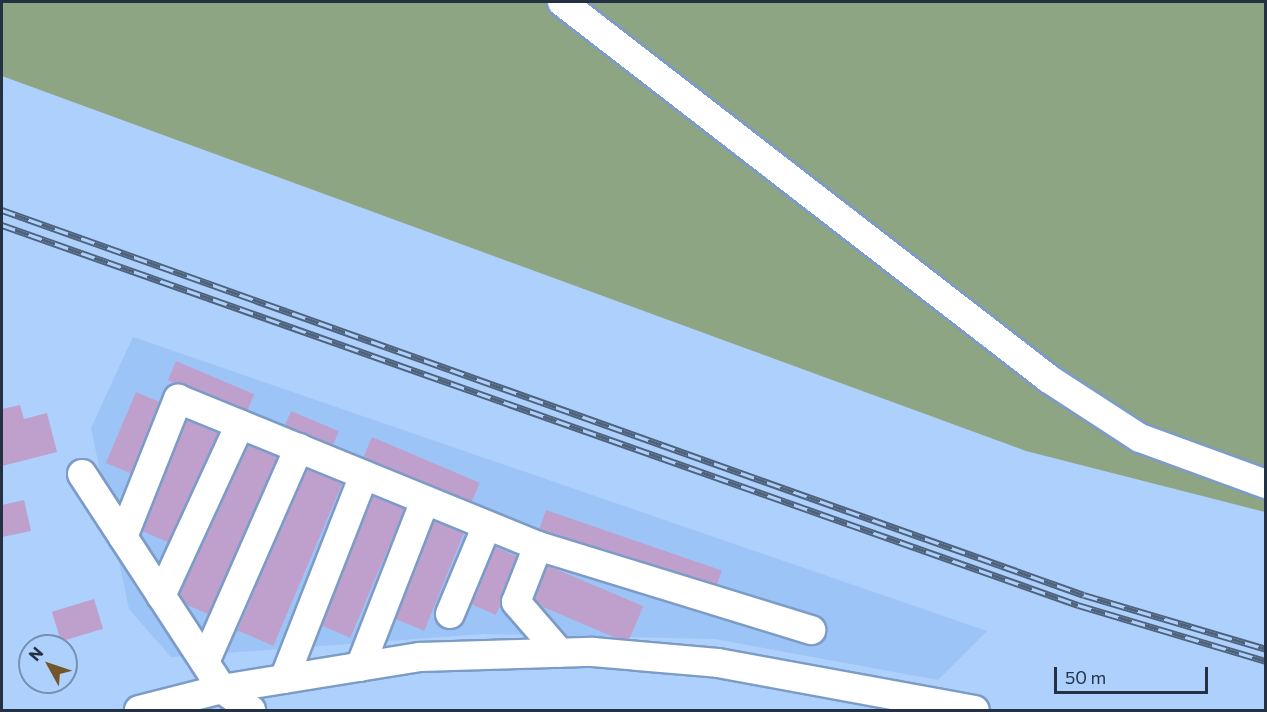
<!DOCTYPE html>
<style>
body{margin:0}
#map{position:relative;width:1267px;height:712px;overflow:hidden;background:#add0fc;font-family:Commissioner,sans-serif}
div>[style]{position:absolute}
.built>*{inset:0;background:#9dc4f6}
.green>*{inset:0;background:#8ea583}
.building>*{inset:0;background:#bfa0cd;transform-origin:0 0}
.roads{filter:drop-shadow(2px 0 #7c9cc7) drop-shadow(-2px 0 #7c9cc7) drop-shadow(0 2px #7c9cc7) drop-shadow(0 -2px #7c9cc7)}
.minor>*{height:28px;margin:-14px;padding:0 14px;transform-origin:14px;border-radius:14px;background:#fff}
.rail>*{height:7px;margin-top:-3.5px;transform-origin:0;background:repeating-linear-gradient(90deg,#add0fc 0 14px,#4e627c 0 28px);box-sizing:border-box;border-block:2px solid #4e627c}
span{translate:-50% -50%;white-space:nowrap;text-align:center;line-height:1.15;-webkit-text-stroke:6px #add0fc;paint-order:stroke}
.frame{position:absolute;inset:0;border:3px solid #243143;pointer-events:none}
.north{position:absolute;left:18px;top:634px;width:60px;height:60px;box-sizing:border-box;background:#add0fc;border:2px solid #7690b2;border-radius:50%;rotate:310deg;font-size:16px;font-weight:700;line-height:24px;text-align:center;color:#243143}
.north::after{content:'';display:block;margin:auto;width:21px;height:27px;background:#74562a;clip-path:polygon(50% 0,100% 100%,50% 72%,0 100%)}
.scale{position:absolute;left:1054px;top:667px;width:154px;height:27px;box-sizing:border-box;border:3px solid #243143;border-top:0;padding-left:8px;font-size:18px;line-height:21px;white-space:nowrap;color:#243143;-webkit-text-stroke:4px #add0fc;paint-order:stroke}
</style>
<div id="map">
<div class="built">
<div style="clip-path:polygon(133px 337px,987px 631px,938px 680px,715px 639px,483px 634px,171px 657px,129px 609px,91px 428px)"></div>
</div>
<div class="green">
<div style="clip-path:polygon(2px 2px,1265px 2px,1265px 512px,1026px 451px,2px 76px)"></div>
</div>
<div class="building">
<div style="left:176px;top:361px;width:85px;height:21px;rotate:23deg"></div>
<div style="left:136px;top:392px;width:30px;height:77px;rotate:23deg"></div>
<div style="clip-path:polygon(20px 405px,24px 419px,47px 413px,57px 452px,2px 466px,2px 409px)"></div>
<div style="left:291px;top:411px;width:52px;height:17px;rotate:23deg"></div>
<div style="left:187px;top:414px;width:39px;height:125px;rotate:24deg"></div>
<div style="left:247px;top:436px;width:40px;height:179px;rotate:23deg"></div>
<div style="left:372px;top:437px;width:117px;height:23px;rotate:23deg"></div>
<div style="left:309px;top:462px;width:39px;height:183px;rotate:23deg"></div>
<div style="left:371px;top:489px;width:39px;height:145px;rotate:23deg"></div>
<div style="clip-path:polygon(24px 500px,31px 531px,2px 537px,2px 505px)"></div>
<div style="left:546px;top:510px;width:186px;height:22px;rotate:19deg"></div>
<div style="left:432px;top:513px;width:37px;height:112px;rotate:22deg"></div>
<div style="left:489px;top:544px;width:35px;height:62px;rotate:24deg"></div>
<div style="left:544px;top:564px;width:108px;height:40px;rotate:23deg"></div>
<div style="left:94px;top:599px;width:31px;height:44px;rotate:73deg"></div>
</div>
<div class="roads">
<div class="minor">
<div style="left:562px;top:2px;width:616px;rotate:37.74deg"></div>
<div style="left:1049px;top:379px;width:108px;rotate:33deg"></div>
<div style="left:1140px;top:438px;width:134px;rotate:20.1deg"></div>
<div style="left:82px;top:474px;width:257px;rotate:56.9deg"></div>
<div style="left:222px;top:689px;width:36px;rotate:36deg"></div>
<div style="left:123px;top:537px;width:149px;rotate:-68.3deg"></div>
<div style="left:178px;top:399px;width:389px;rotate:22.2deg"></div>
<div style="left:538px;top:546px;width:286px;rotate:17.1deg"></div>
<div style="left:538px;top:546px;width:60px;rotate:111.4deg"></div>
<div style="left:516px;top:602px;width:67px;rotate:49.2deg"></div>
<div style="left:161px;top:596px;width:189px;rotate:-65.3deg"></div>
<div style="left:450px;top:614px;width:96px;rotate:-67.4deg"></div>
<div style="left:205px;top:662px;width:234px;rotate:-66.3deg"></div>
<div style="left:360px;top:667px;width:179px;rotate:-68.7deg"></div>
<div style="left:284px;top:679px;width:219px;rotate:-68.6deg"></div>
<div style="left:139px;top:710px;width:86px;rotate:-14.2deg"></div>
<div style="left:222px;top:689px;width:201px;rotate:-9.2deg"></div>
<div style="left:420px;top:657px;width:173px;rotate:-1.7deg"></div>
<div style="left:593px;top:652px;width:125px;rotate:5deg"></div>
<div style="left:718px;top:663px;width:261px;rotate:10.4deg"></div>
</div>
</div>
<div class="rail">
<div style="left:2px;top:210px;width:1148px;rotate:19.59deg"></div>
<div style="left:1084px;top:595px;width:190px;rotate:16.5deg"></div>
<div style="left:2px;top:225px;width:1141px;rotate:19.45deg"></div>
<div style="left:1078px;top:605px;width:196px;rotate:16.6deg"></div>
</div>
<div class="frame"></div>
<div class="north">N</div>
<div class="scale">50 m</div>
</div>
